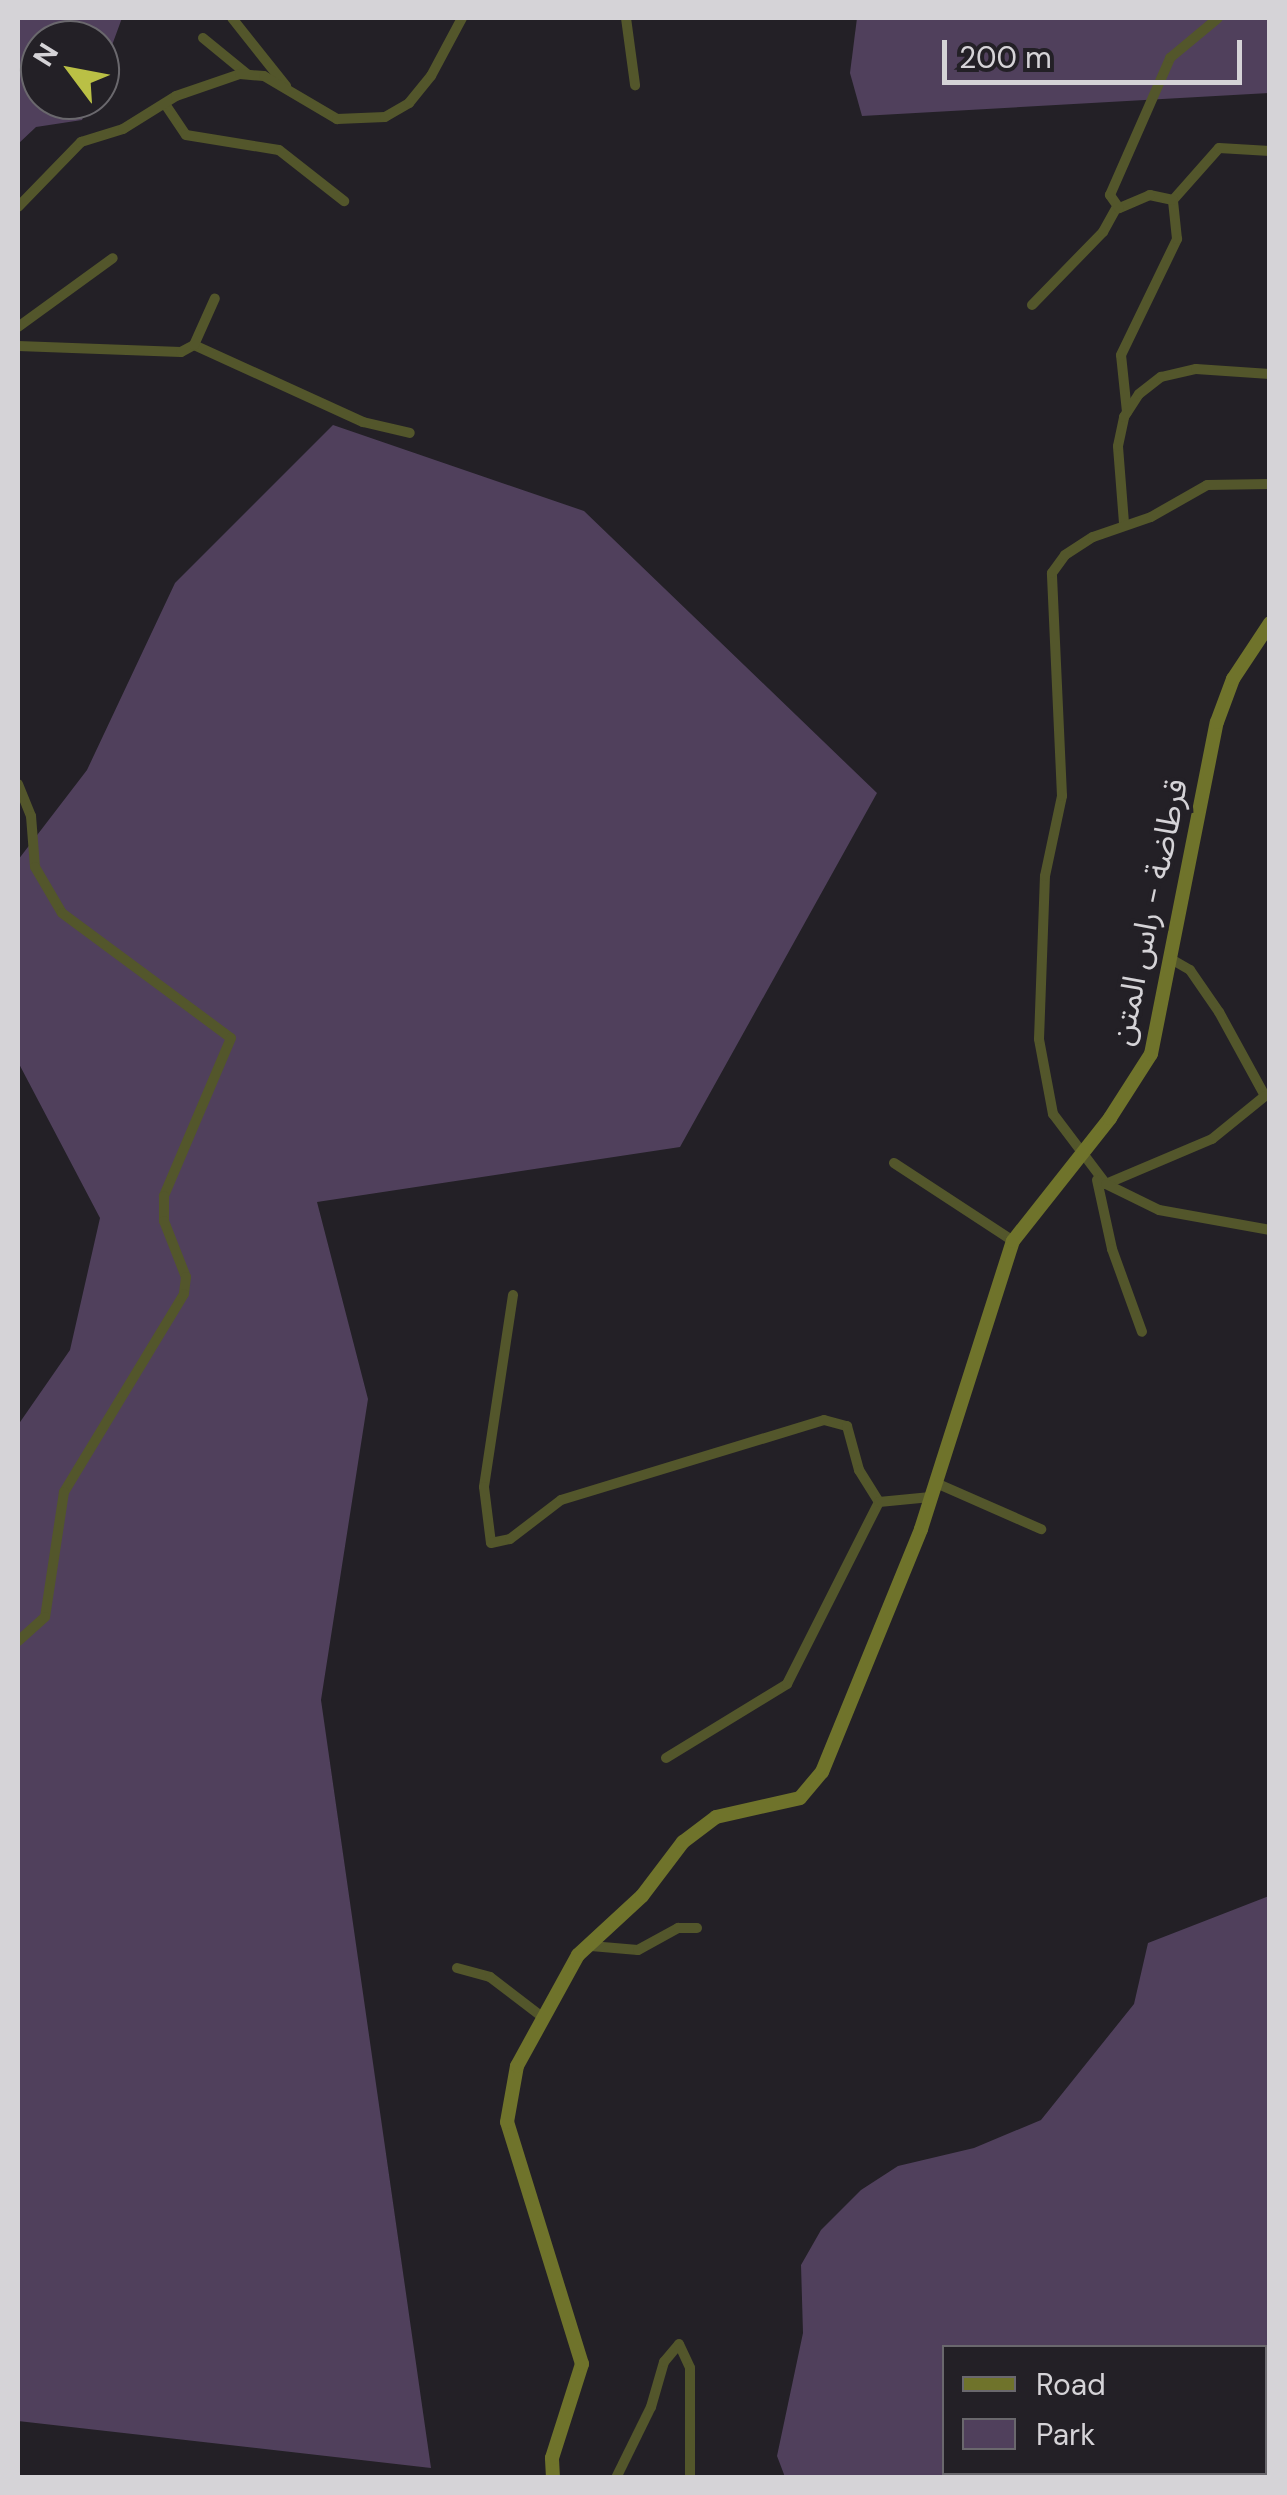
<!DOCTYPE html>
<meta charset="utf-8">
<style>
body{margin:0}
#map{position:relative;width:1287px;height:2495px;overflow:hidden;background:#232026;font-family:"DM Sans","Noto Sans Arabic",sans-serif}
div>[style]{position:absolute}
.green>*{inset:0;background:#50405c}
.minor>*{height:10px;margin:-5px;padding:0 5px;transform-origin:5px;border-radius:5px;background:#53562b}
.secondary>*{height:14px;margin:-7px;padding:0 7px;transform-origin:7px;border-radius:7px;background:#6f732b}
span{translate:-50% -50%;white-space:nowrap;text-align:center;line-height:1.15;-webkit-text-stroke:8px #232026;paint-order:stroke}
.street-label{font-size:32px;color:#d5d3d7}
.frame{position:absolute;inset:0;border:20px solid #d5d3d7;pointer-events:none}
.legend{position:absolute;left:942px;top:2345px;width:325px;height:130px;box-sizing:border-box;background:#232026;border:2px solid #6a686d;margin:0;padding:12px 18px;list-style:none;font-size:30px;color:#d5d3d7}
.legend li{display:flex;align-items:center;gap:20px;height:50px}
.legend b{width:50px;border:2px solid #6a686d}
.north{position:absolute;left:20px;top:20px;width:100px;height:100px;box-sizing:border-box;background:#232026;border:2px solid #6a686d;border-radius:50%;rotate:302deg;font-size:28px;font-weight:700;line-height:40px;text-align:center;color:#d5d3d7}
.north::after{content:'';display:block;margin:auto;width:35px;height:45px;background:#bac045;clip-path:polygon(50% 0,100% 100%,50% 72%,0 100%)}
.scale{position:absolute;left:942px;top:40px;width:300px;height:45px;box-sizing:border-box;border:5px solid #d5d3d7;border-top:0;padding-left:12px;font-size:30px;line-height:35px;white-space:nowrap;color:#d5d3d7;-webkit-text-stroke:8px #232026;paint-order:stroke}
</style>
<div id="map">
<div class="green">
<div style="clip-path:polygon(18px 18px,122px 18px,100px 78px,100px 40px,40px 40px,40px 100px,90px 100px,82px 120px,36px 127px,18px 144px)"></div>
<div style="clip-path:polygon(857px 18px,1269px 18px,1269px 93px,862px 116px,850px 73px)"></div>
<div style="clip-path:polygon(333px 425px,584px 511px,877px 793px,680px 1147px,317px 1202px,368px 1399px,321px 1700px,431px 2468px,18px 2421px,18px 1425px,70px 1350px,100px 1218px,18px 1062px,18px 860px,87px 770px,175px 583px)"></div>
<div style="clip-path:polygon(evenodd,1269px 1896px,1269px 2477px,785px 2477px,777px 2456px,803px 2333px,801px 2265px,821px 2230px,861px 2190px,898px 2166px,974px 2148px,1041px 2120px,1134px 2004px,1148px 1943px,1269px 1896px,944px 2348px,1264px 2348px,1264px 2472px,944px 2472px,944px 2348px)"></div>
</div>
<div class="minor">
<div style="left:232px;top:18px;width:87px;rotate:51.5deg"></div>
<div style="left:626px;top:18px;width:68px;rotate:82.3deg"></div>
<div style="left:203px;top:38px;width:57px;rotate:39.3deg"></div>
<div style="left:165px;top:104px;width:37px;rotate:56deg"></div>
<div style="left:186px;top:135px;width:94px;rotate:9.2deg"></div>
<div style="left:279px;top:150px;width:83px;rotate:38.1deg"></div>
<div style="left:1173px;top:200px;width:69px;rotate:-48.5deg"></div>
<div style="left:1219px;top:148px;width:51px;rotate:3.4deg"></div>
<div style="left:18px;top:207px;width:91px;rotate:-45.9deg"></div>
<div style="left:81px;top:142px;width:44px;rotate:-17.2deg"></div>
<div style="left:123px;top:129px;width:62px;rotate:-31.9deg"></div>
<div style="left:176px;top:96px;width:68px;rotate:-19deg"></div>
<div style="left:240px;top:74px;width:24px;rotate:5deg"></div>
<div style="left:264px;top:76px;width:85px;rotate:30.5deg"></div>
<div style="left:337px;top:119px;width:48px;rotate:-2.4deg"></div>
<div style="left:385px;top:117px;width:28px;rotate:-30deg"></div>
<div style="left:409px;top:103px;width:35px;rotate:-51deg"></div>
<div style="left:431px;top:76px;width:66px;rotate:-61.9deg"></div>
<div style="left:1032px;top:305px;width:102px;rotate:-45.8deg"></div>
<div style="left:1103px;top:232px;width:29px;rotate:-61deg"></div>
<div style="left:18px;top:327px;width:117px;rotate:-36deg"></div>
<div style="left:194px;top:345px;width:186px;rotate:24.5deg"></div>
<div style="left:363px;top:422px;width:48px;rotate:13.2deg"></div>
<div style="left:18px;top:346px;width:163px;rotate:2.1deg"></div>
<div style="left:181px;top:352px;width:15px;rotate:-28deg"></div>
<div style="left:194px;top:345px;width:51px;rotate:-65.9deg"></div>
<div style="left:1127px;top:412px;width:57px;rotate:-96deg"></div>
<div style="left:1121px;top:355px;width:129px;rotate:-64.2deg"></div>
<div style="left:1177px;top:239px;width:39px;rotate:-96deg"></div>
<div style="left:1173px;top:200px;width:24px;rotate:-168deg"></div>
<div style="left:1150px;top:195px;width:34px;rotate:157deg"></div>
<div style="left:1119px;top:208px;width:16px;rotate:-125deg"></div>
<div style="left:1110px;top:195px;width:150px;rotate:-66.3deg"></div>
<div style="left:1170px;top:58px;width:62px;rotate:-39.8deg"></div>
<div style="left:1124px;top:523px;width:77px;rotate:-94.5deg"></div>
<div style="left:1118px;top:446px;width:30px;rotate:-78deg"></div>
<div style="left:1124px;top:417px;width:27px;rotate:-57deg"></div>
<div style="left:1139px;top:394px;width:28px;rotate:-38deg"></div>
<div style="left:1161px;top:377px;width:36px;rotate:-13deg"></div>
<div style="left:1196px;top:369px;width:74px;rotate:3.9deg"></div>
<div style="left:18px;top:784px;width:35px;rotate:68deg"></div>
<div style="left:31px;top:816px;width:51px;rotate:85.5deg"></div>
<div style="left:35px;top:867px;width:53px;rotate:59.6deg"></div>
<div style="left:62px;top:913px;width:210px;rotate:36.5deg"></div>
<div style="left:231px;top:1038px;width:172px;rotate:113deg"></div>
<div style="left:164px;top:1196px;width:25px;rotate:90deg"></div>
<div style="left:164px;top:1221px;width:60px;rotate:68.6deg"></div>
<div style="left:186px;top:1277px;width:17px;rotate:97deg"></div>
<div style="left:184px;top:1294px;width:232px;rotate:121.2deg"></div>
<div style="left:64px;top:1492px;width:126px;rotate:98.6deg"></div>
<div style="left:45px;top:1617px;width:36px;rotate:138deg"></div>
<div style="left:1171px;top:959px;width:22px;rotate:30deg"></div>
<div style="left:1190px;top:970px;width:51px;rotate:55.4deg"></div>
<div style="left:1219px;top:1012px;width:96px;rotate:61.3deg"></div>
<div style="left:1265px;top:1096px;width:68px;rotate:140.9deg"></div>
<div style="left:1212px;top:1139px;width:115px;rotate:157deg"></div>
<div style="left:1106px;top:1184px;width:88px;rotate:-127.1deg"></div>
<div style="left:1053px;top:1114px;width:76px;rotate:-100.6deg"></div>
<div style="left:1039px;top:1039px;width:163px;rotate:-87.9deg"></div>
<div style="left:1045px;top:876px;width:82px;rotate:-78deg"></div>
<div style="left:1062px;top:796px;width:223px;rotate:-92.6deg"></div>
<div style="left:1052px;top:573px;width:22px;rotate:-54deg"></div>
<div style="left:1065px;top:555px;width:33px;rotate:-33deg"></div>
<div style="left:1093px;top:537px;width:61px;rotate:-19deg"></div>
<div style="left:1151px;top:517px;width:64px;rotate:-29.7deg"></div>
<div style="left:1207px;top:485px;width:63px;rotate:-0.9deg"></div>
<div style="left:894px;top:1163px;width:142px;rotate:33.2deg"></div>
<div style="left:1097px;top:1180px;width:71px;rotate:77.7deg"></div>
<div style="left:1112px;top:1249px;width:88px;rotate:70.1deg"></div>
<div style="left:1106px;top:1184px;width:59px;rotate:26.1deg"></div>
<div style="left:1159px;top:1210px;width:113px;rotate:10.2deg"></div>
<div style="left:513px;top:1295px;width:194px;rotate:98.6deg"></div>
<div style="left:484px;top:1487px;width:56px;rotate:82.9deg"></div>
<div style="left:491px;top:1543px;width:19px;rotate:-12deg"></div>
<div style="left:510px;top:1539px;width:64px;rotate:-37.4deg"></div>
<div style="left:561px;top:1500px;width:275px;rotate:-16.9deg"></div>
<div style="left:824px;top:1420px;width:24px;rotate:15deg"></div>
<div style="left:847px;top:1426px;width:46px;rotate:74.7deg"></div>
<div style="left:859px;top:1470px;width:38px;rotate:58deg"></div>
<div style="left:936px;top:1483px;width:115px;rotate:23.7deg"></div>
<div style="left:666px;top:1758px;width:142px;rotate:-31.4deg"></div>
<div style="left:787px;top:1684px;width:204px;rotate:-63.2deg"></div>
<div style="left:879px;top:1502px;width:52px;rotate:-5.5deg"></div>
<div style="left:591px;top:1946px;width:47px;rotate:4.9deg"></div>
<div style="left:638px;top:1950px;width:46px;rotate:-28.8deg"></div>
<div style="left:678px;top:1928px;width:19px"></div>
<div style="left:457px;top:1968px;width:34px;rotate:15deg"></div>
<div style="left:490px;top:1977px;width:64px;rotate:37.4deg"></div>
<div style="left:616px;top:2478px;width:79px;rotate:-63.8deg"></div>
<div style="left:651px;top:2407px;width:47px;rotate:-73.9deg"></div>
<div style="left:664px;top:2362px;width:23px;rotate:-50deg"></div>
<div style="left:679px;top:2344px;width:26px;rotate:65deg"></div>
<div style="left:690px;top:2368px;width:110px;rotate:90deg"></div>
</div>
<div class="secondary">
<div style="left:553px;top:2478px;width:20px;rotate:-93deg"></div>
<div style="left:552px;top:2458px;width:99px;rotate:-72.3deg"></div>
<div style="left:582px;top:2364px;width:253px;rotate:-107.2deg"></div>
<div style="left:507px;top:2122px;width:57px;rotate:-79.9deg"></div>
<div style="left:517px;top:2066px;width:127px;rotate:-61.2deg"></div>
<div style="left:578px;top:1955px;width:87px;rotate:-42.7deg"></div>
<div style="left:642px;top:1896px;width:68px;rotate:-52.8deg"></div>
<div style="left:683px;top:1842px;width:41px;rotate:-37.1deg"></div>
<div style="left:716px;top:1817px;width:86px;rotate:-12.7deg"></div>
<div style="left:800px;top:1798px;width:34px;rotate:-50deg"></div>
<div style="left:822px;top:1772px;width:262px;rotate:-67.8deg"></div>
<div style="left:921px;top:1529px;width:302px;rotate:-72.3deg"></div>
<div style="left:1013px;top:1241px;width:157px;rotate:-51.7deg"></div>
<div style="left:1110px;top:1118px;width:76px;rotate:-57.4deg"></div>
<div style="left:1151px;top:1054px;width:338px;rotate:-78.8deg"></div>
<div style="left:1217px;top:722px;width:46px;rotate:-69.6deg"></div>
<div style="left:1233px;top:679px;width:67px;rotate:-56.5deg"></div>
</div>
<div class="street-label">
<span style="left:1149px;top:912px;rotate:-78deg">قرطاضة - راس المتن</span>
</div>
<div class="frame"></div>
<ul class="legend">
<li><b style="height:12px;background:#6f732b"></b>Road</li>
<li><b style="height:28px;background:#50405c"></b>Park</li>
</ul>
<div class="north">N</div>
<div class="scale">200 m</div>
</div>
